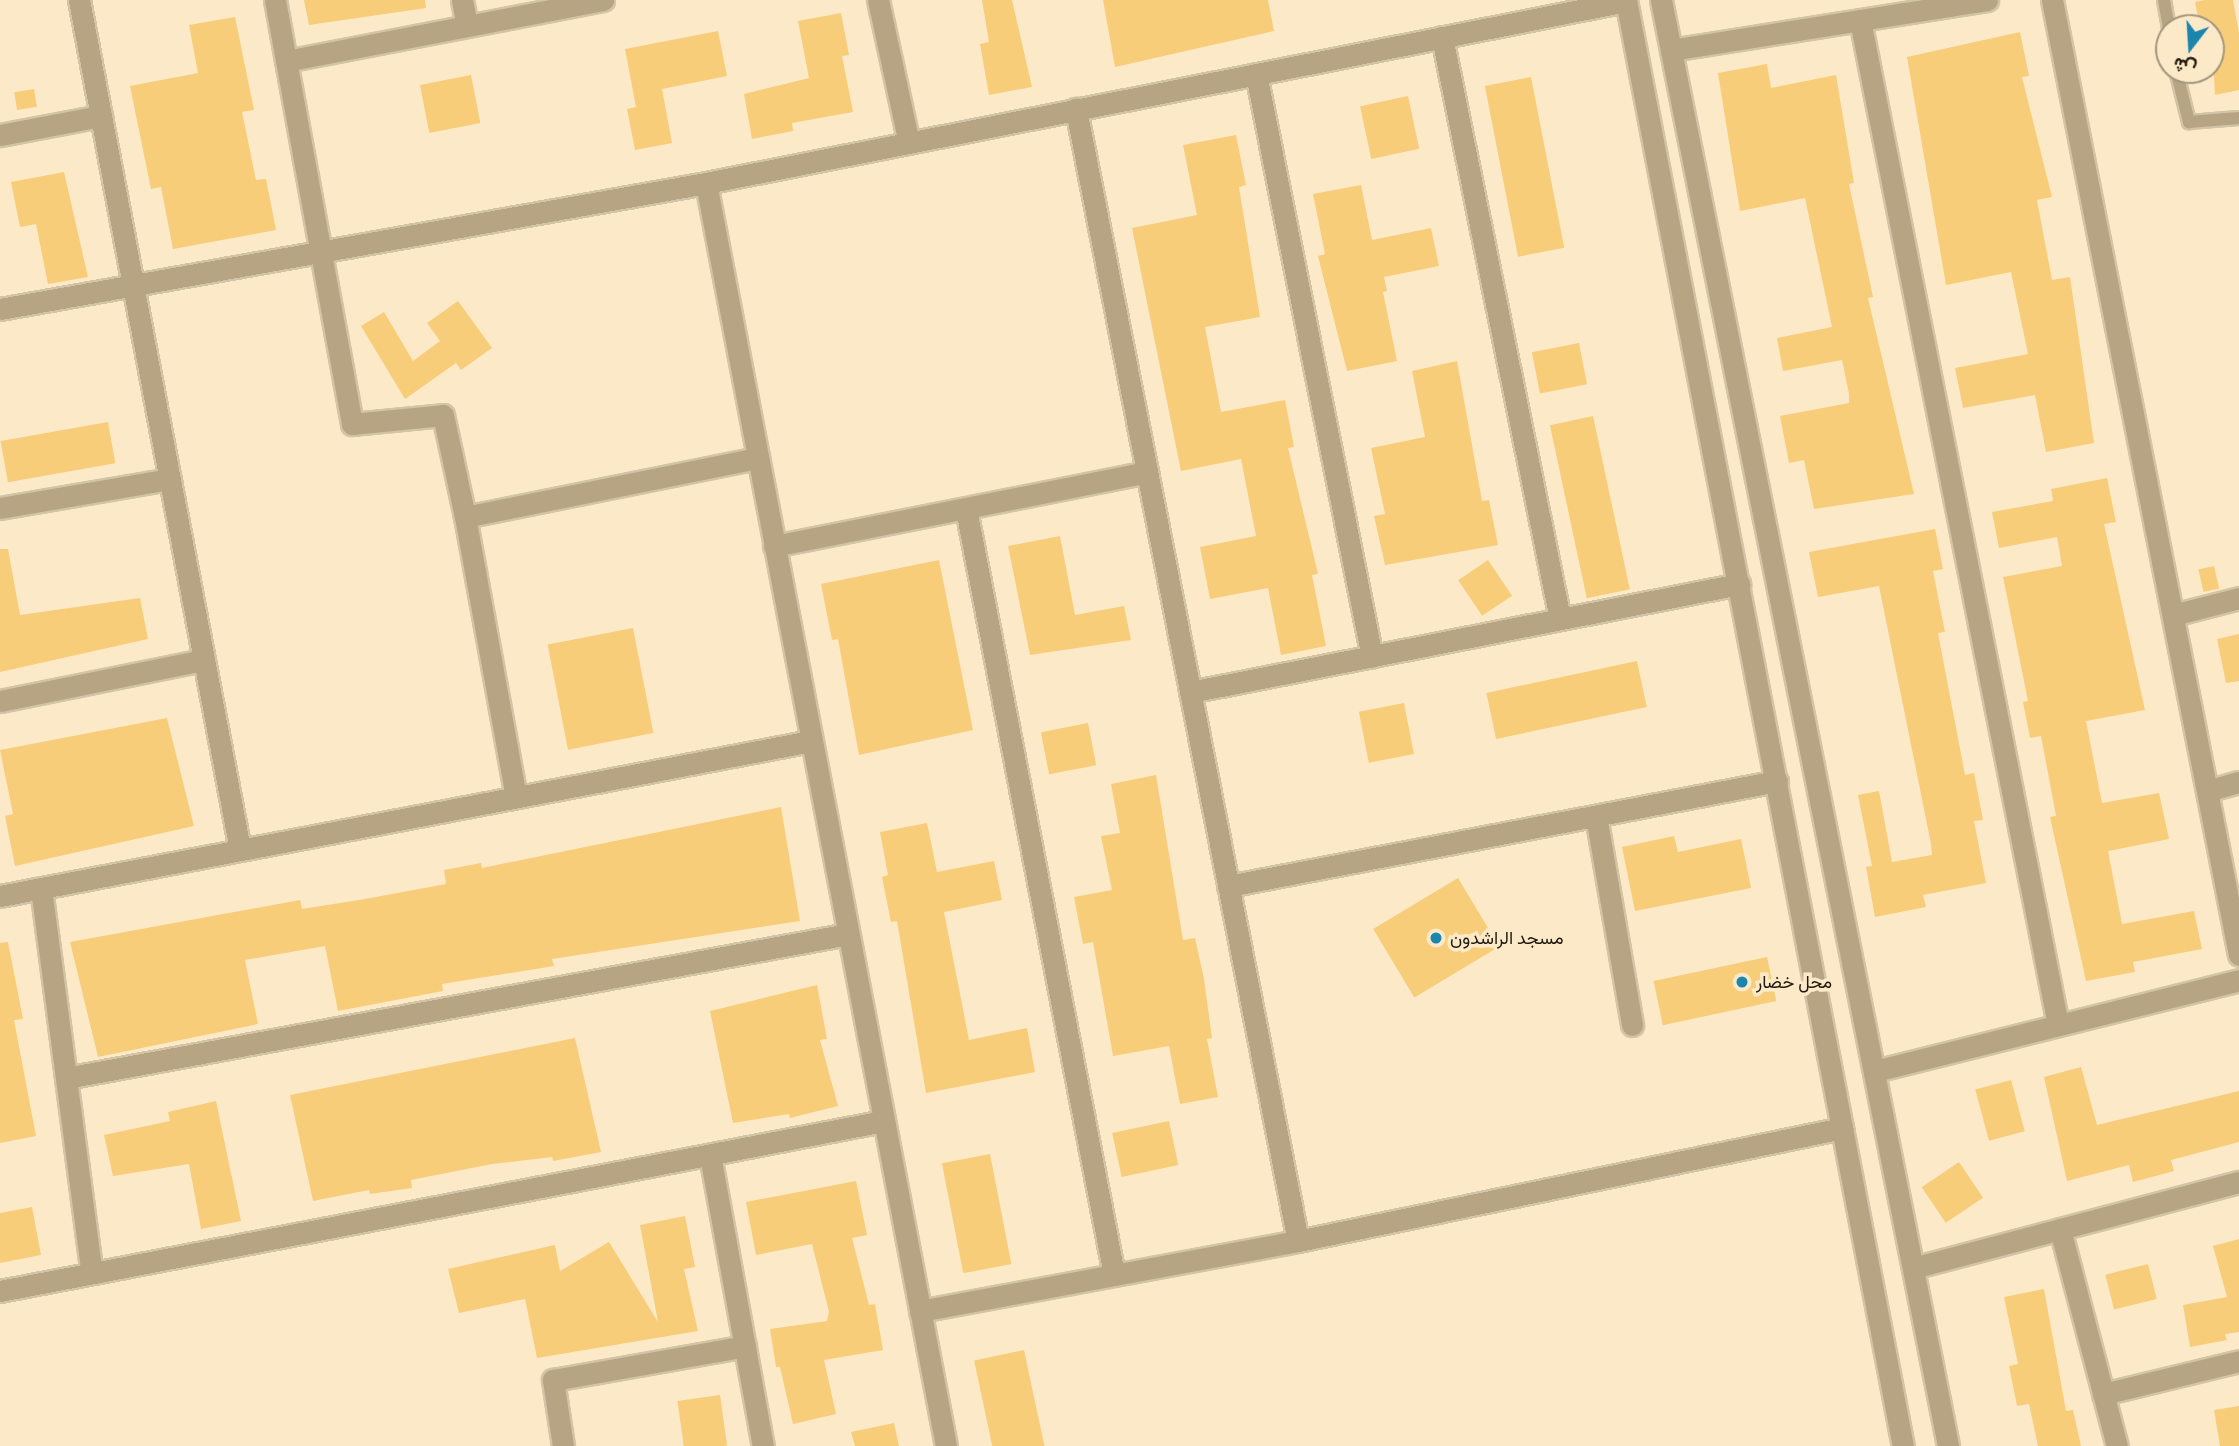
<!DOCTYPE html>
<meta charset="utf-8">
<style>
body{margin:0}
#map{position:relative;width:2239px;height:1446px;overflow:hidden;background:#fce9c8;font-family:"PT Sans Narrow",Vazirmatn,sans-serif}
div>[style]{position:absolute}
.building>*{inset:0;background:#f8cd7a;transform-origin:0 0}
.roads{filter:drop-shadow(2px 0 #d4c4a6) drop-shadow(-2px 0 #d4c4a6) drop-shadow(0 2px #d4c4a6) drop-shadow(0 -2px #d4c4a6)}
.service>*{height:12px;margin:-6px;padding:0 6px;transform-origin:6px;border-radius:6px;background:#b6a482}
.minor>*{height:21px;margin:-10.5px;padding:0 10.5px;transform-origin:10.5px;border-radius:10.5px;background:#b6a482}
.tertiary>*{height:21px;margin:-10.5px;padding:0 10.5px;transform-origin:10.5px;border-radius:10.5px;background:#b6a482}
.dots>*{width:19px;height:19px;translate:-50% -50%;box-sizing:border-box;border:4px solid #fce9c8;border-radius:50%}
span{translate:-50% -50%;white-space:nowrap;text-align:center;line-height:1.15;-webkit-text-stroke:7px #fce9c8;paint-order:stroke}
.poi-label{font-size:18px;color:#20190d}
.left{translate:0 -50%;text-align:left}
.north{position:absolute;left:2155px;top:14px;width:70px;height:70px;box-sizing:border-box;background:#fce9c8;border:2px solid #a4967d;border-radius:50%;rotate:197deg;font-size:19px;font-weight:700;line-height:28px;text-align:center;color:#20190d}
.north::after{content:'';display:block;margin:auto;width:24px;height:32px;background:#1a86ae;clip-path:polygon(50% 0,100% 100%,50% 72%,0 100%)}
</style>
<div id="map">
<div class="building">
<div style="clip-path:polygon(304px 0,425px 0,426px 8px,309px 25px)"></div>
<div style="clip-path:polygon(982px 0,1012px 0,1032px 87px,989px 95px,980px 44px,989px 42px)"></div>
<div style="clip-path:polygon(1103px 0,1268px 0,1274px 31px,1115px 67px)"></div>
<div style="clip-path:polygon(2205px 0,2233px 0,2239px 33px,2239px 90px,2215px 95px,2211px 28px,2200px 28px,2195px 2px)"></div>
<div style="clip-path:polygon(841px 13px,849px 55px,842px 56px,853px 112px,792px 123px,793px 131px,752px 139px,744px 94px,809px 78px,798px 21px)"></div>
<div style="clip-path:polygon(235px 17px,254px 110px,242px 112px,256px 180px,266px 179px,276px 230px,173px 249px,161px 187px,151px 189px,130px 86px,198px 73px,189px 25px)"></div>
<div style="clip-path:polygon(718px 31px,727px 76px,662px 89px,672px 143px,635px 150px,627px 109px,636px 107px,625px 49px)"></div>
<div style="clip-path:polygon(2020px 32px,2029px 76px,2022px 77px,2052px 197px,2037px 200px,2052px 280px,2070px 277px,2094px 443px,2046px 452px,2035px 395px,1963px 408px,1955px 368px,2028px 354px,2011px 272px,1946px 285px,1907px 57px)"></div>
<div style="clip-path:polygon(1767px 64px,1771px 88px,1836px 75px,1854px 183px,1849px 184px,1873px 297px,1868px 298px,1914px 494px,1814px 509px,1804px 460px,1789px 463px,1780px 416px,1849px 403px,1849px 394px,1842px 360px,1783px 371px,1777px 338px,1832px 327px,1805px 198px,1740px 211px,1718px 73px)"></div>
<div style="left:471px;top:75px;width:49px;height:52px;rotate:79deg"></div>
<div style="left:1531px;top:77px;width:174px;height:47px;rotate:79deg"></div>
<div style="left:34px;top:89px;width:18px;height:20px;rotate:81deg"></div>
<div style="left:1408px;top:96px;width:54px;height:49px;rotate:78deg"></div>
<div style="clip-path:polygon(1236px 135px,1246px 185px,1239px 187px,1260px 317px,1205px 327px,1221px 412px,1285px 400px,1294px 447px,1288px 448px,1318px 574px,1312px 575px,1326px 646px,1281px 655px,1268px 588px,1210px 599px,1200px 547px,1256px 536px,1241px 459px,1181px 471px,1132px 228px,1197px 215px,1183px 145px)"></div>
<div style="clip-path:polygon(64px 172px,88px 277px,48px 284px,36px 224px,20px 227px,11px 182px)"></div>
<div style="clip-path:polygon(1361px 185px,1372px 240px,1431px 228px,1439px 266px,1384px 277px,1387px 291px,1383px 292px,1397px 361px,1347px 371px,1318px 256px,1325px 254px,1313px 194px)"></div>
<div style="clip-path:polygon(458px 301px,492px 348px,461px 370px,456px 363px,405px 399px,361px 326px,384px 312px,413px 361px,440px 341px,427px 323px)"></div>
<div style="left:1579px;top:343px;width:42px;height:48px;rotate:79deg"></div>
<div style="clip-path:polygon(1457px 361px,1482px 501px,1489px 500px,1498px 545px,1385px 565px,1374px 516px,1385px 514px,1371px 448px,1425px 437px,1412px 371px)"></div>
<div style="left:1593px;top:416px;width:177px;height:44px;rotate:78deg"></div>
<div style="left:108px;top:422px;width:42px;height:109px;rotate:80deg"></div>
<div style="clip-path:polygon(2107px 478px,2116px 522px,2104px 524px,2145px 710px,2086px 721px,2102px 803px,2159px 793px,2169px 839px,2108px 851px,2122px 924px,2194px 911px,2202px 949px,2133px 962px,2135px 972px,2086px 981px,2050px 817px,2056px 816px,2041px 736px,2030px 738px,2023px 702px,2028px 701px,2003px 577px,2062px 566px,2057px 537px,1999px 548px,1992px 512px,2053px 501px,2051px 489px)"></div>
<div style="clip-path:polygon(1935px 529px,1943px 569px,1933px 571px,1945px 632px,1938px 633px,1965px 775px,1974px 773px,1983px 820px,1974px 821px,1986px 883px,1923px 895px,1926px 907px,1875px 917px,1866px 867px,1872px 866px,1858px 795px,1879px 791px,1892px 862px,1932px 855px,1931px 844px,1879px 586px,1818px 597px,1809px 552px)"></div>
<div style="clip-path:polygon(1060px 536px,1075px 615px,1124px 606px,1131px 640px,1030px 655px,1008px 546px)"></div>
<div style="clip-path:polygon(0 549px,8px 549px,20px 615px,140px 598px,148px 639px,0 672px)"></div>
<div style="clip-path:polygon(939px 560px,973px 730px,859px 755px,838px 639px,832px 640px,821px 584px)"></div>
<div style="left:1488px;top:560px;width:43px;height:36px;rotate:56deg"></div>
<div style="left:2214px;top:566px;width:23px;height:16px;rotate:77deg"></div>
<div style="left:633px;top:628px;width:107px;height:87px;rotate:79deg"></div>
<div style="clip-path:polygon(2239px 634px,2239px 681px,2226px 683px,2217px 639px)"></div>
<div style="left:1637px;top:661px;width:47px;height:154px;rotate:78deg"></div>
<div style="left:1404px;top:703px;width:52px;height:46px;rotate:79deg"></div>
<div style="clip-path:polygon(167px 718px,194px 826px,15px 866px,5px 816px,13px 814px,0 750px)"></div>
<div style="left:1088px;top:723px;width:43px;height:48px;rotate:79deg"></div>
<div style="clip-path:polygon(1156px 775px,1183px 940px,1195px 938px,1204px 979px,1212px 1038px,1207px 1039px,1218px 1097px,1180px 1104px,1169px 1046px,1113px 1056px,1093px 942px,1083px 944px,1074px 897px,1112px 890px,1101px 836px,1120px 833px,1111px 784px)"></div>
<div style="clip-path:polygon(781px 807px,800px 921px,552px 959px,554px 966px,442px 984px,443px 991px,338px 1011px,325px 946px,245px 960px,258px 1024px,98px 1057px,70px 942px,300px 900px,302px 909px,365px 899px,446px 884px,444px 870px,481px 863px,482px 868px)"></div>
<div style="clip-path:polygon(927px 823px,937px 872px,994px 861px,1002px 900px,944px 912px,969px 1040px,1027px 1028px,1035px 1072px,926px 1093px,897px 921px,891px 922px,882px 877px,888px 875px,880px 832px)"></div>
<div style="clip-path:polygon(1674px 836px,1678px 852px,1741px 839px,1751px 888px,1635px 911px,1622px 847px)"></div>
<div style="left:1458px;top:878px;width:80px;height:99px;rotate:59deg"></div>
<div style="clip-path:polygon(8px 942px,23px 1019px,14px 1020px,36px 1136px,0 1143px,0 943px)"></div>
<div style="left:1767px;top:957px;width:45px;height:116px;rotate:78deg"></div>
<div style="clip-path:polygon(817px 985px,827px 1039px,820px 1040px,838px 1106px,790px 1118px,789px 1114px,733px 1123px,710px 1011px)"></div>
<div style="clip-path:polygon(575px 1038px,601px 1152px,553px 1161px,552px 1157px,492px 1164px,411px 1180px,412px 1188px,370px 1194px,369px 1190px,313px 1201px,290px 1095px)"></div>
<div style="clip-path:polygon(2081px 1067px,2097px 1125px,2239px 1091px,2239px 1142px,2171px 1160px,2174px 1171px,2133px 1182px,2129px 1165px,2067px 1181px,2044px 1077px)"></div>
<div style="left:2011px;top:1080px;width:53px;height:37px;rotate:75deg"></div>
<div style="clip-path:polygon(216px 1101px,241px 1221px,201px 1229px,189px 1164px,113px 1176px,104px 1135px,170px 1121px,168px 1112px)"></div>
<div style="left:1169px;top:1121px;width:45px;height:58px;rotate:78deg"></div>
<div style="left:990px;top:1154px;width:112px;height:49px;rotate:79deg"></div>
<div style="left:1959px;top:1162px;width:43px;height:45px;rotate:56deg"></div>
<div style="clip-path:polygon(856px 1181px,867px 1235px,852px 1238px,869px 1305px,875px 1304px,883px 1350px,824px 1360px,836px 1414px,793px 1424px,780px 1367px,776px 1367px,770px 1329px,827px 1321px,829px 1312px,812px 1244px,756px 1255px,746px 1202px)"></div>
<div style="clip-path:polygon(32px 1207px,41px 1255px,0 1263px,0 1213px)"></div>
<div style="clip-path:polygon(685px 1216px,695px 1267px,684px 1269px,698px 1331px,537px 1358px,525px 1299px,459px 1313px,448px 1269px,555px 1245px,560px 1271px,609px 1242px,658px 1322px,640px 1225px)"></div>
<div style="clip-path:polygon(2239px 1239px,2239px 1332px,2225px 1334px,2227px 1340px,2190px 1347px,2183px 1305px,2227px 1297px,2213px 1246px)"></div>
<div style="left:2148px;top:1264px;width:36px;height:44px;rotate:76deg"></div>
<div style="clip-path:polygon(2044px 1289px,2066px 1411px,2073px 1410px,2081px 1446px,2038px 1446px,2029px 1404px,2017px 1406px,2009px 1366px,2018px 1364px,2004px 1297px)"></div>
<div style="left:1024px;top:1350px;width:98px;height:51px;rotate:78deg"></div>
<div style="left:720px;top:1395px;width:51px;height:43px;rotate:82deg"></div>
<div style="clip-path:polygon(2239px 1406px,2239px 1446px,2220px 1446px,2214px 1410px)"></div>
<div style="clip-path:polygon(894px 1423px,899px 1446px,855px 1446px,851px 1432px)"></div>
</div>
<div class="roads">
<div class="service">
<div style="left:2164px;top:0;width:29px;rotate:80deg"></div>
<div style="left:2176px;top:70px;width:54px;rotate:76deg"></div>
<div style="left:2189px;top:122px;width:50px;rotate:-4.6deg"></div>
</div>
<div class="minor">
<div style="left:79px;top:0;width:865px;rotate:79.27deg"></div>
<div style="left:275px;top:0;width:431px;rotate:79.7deg"></div>
<div style="left:352px;top:424px;width:91px;rotate:-5.6deg"></div>
<div style="left:443px;top:415px;width:104px;rotate:77.8deg"></div>
<div style="left:462px;top:0;width:26px;rotate:79deg"></div>
<div style="left:878px;top:0;width:146px;rotate:77.8deg"></div>
<div style="left:2052px;top:0;width:973px;rotate:78.92deg"></div>
<div style="left:1860px;top:20px;width:1024px;rotate:78.85deg"></div>
<div style="left:1442px;top:37px;width:594px;rotate:78.54deg"></div>
<div style="left:1671px;top:50px;width:320px;rotate:-9deg"></div>
<div style="left:286px;top:61px;width:323px;rotate:-10.9deg"></div>
<div style="left:1256px;top:74px;width:594px;rotate:78.75deg"></div>
<div style="left:0;top:135px;width:103px;rotate:-10.7deg"></div>
<div style="left:706px;top:183px;width:1286px;rotate:79.24deg"></div>
<div style="left:0;top:309px;width:717px;rotate:-10.12deg"></div>
<div style="left:706px;top:183px;width:938px;rotate:-11.19deg"></div>
<div style="left:0;top:508px;width:172px;rotate:-9.7deg"></div>
<div style="left:966px;top:509px;width:780px;rotate:79.06deg"></div>
<div style="left:774px;top:546px;width:380px;rotate:-11.2deg"></div>
<div style="left:2173px;top:615px;width:68px;rotate:-14.4deg"></div>
<div style="left:1190px;top:692px;width:560px;rotate:-11.13deg"></div>
<div style="left:0;top:701px;width:208px;rotate:-11.4deg"></div>
<div style="left:2207px;top:791px;width:33px;rotate:-16deg"></div>
<div style="left:516px;top:797px;width:285px;rotate:-100.3deg"></div>
<div style="left:465px;top:517px;width:299px;rotate:-11.4deg"></div>
<div style="left:1596px;top:816px;width:212px;rotate:80.2deg"></div>
<div style="left:1228px;top:886px;width:559px;rotate:-10.83deg"></div>
<div style="left:41px;top:888px;width:388px;rotate:82.5deg"></div>
<div style="left:0;top:896px;width:826px;rotate:-10.82deg"></div>
<div style="left:1875px;top:1071px;width:375px;rotate:-14deg"></div>
<div style="left:66px;top:1078px;width:795px;rotate:-10.43deg"></div>
<div style="left:710px;top:1155px;width:296px;rotate:79.7deg"></div>
<div style="left:2060px;top:1229px;width:224px;rotate:75.3deg"></div>
<div style="left:1298px;top:1241px;width:556px;rotate:-11.73deg"></div>
<div style="left:1913px;top:1268px;width:337px;rotate:-14.8deg"></div>
<div style="left:0;top:1291px;width:900px;rotate:-10.89deg"></div>
<div style="left:920px;top:1311px;width:384px;rotate:-10.5deg"></div>
<div style="left:1298px;top:1241px;width:1154px;rotate:-101.1deg"></div>
<div style="left:2103px;top:1394px;width:140px;rotate:-13.6deg"></div>
<div style="left:563px;top:1446px;width:67px;rotate:-98.6deg"></div>
<div style="left:553px;top:1380px;width:195px;rotate:-10deg"></div>
</div>
<div class="tertiary">
<div style="left:1626px;top:0;width:1472px;rotate:79.16deg"></div>
<div style="left:1661px;top:0;width:1474px;rotate:78.77deg"></div>
</div>
</div>
<div class="dots">
<div style="left:1436px;top:938px;background:#1a86ae"></div>
<div style="left:1742px;top:982px;background:#1a86ae"></div>
</div>
<div class="poi-label">
<span class="left" style="left:1450px;top:938px">مسجد الراشدون</span>
<span class="left" style="left:1756px;top:982px">محل خضار</span>
</div>
<div class="north">ش</div>
</div>
